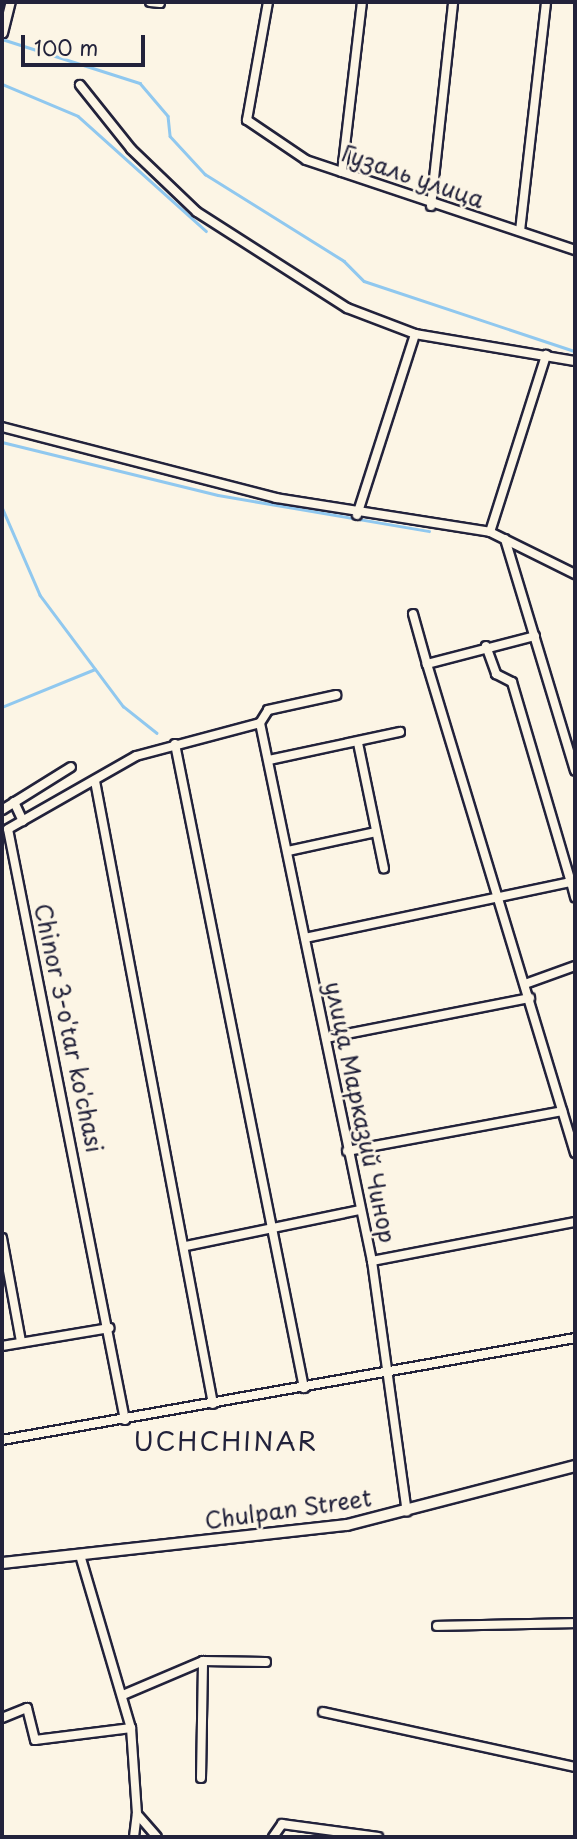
<!DOCTYPE html>
<meta charset="utf-8">
<style>
body{margin:0}
#map{position:relative;width:577px;height:1839px;overflow:hidden;background:#fcf5e5;font-family:"Playpen Sans",sans-serif}
div>[style]{position:absolute}
.stream>*{height:2.5px;margin:-1.25px;padding:0 1.25px;transform-origin:1.25px;border-radius:1.25px;background:#90c8ef}
.roads{filter:drop-shadow(2px 0 #22223b) drop-shadow(-2px 0 #22223b) drop-shadow(0 2px #22223b) drop-shadow(0 -2px #22223b)}
.street>*{height:8px;margin:-4px;padding:0 4px;transform-origin:4px;border-radius:4px;background:#fcf5e5}
.secondary>*{height:10px;margin:-5px;padding:0 5px;transform-origin:5px;border-radius:5px;background:#fcf5e5}
span{translate:-50% -50%;white-space:nowrap;text-align:center;line-height:1.15;-webkit-text-stroke:5px #fcf5e5;paint-order:stroke}
.street-label{font-size:23px;color:#22223b}
.quarter-label{font-size:26px;color:#22223b;letter-spacing:2px}
.frame{position:absolute;inset:0;border:4px solid #22223b;pointer-events:none}
.scale{position:absolute;left:21px;top:35px;width:124px;height:32px;box-sizing:border-box;border:4px solid #22223b;border-top:0;padding-left:9px;font-size:21px;line-height:24px;white-space:nowrap;color:#22223b;-webkit-text-stroke:5px #fcf5e5;paint-order:stroke}
</style>
<div id="map">
<div class="stream">
<div style="left:2px;top:39px;width:145px;rotate:17.7deg"></div>
<div style="left:140px;top:83px;width:43px;rotate:49.7deg"></div>
<div style="left:168px;top:116px;width:20px;rotate:84deg"></div>
<div style="left:170px;top:136px;width:52px;rotate:47.4deg"></div>
<div style="left:205px;top:174px;width:164px;rotate:32deg"></div>
<div style="left:344px;top:261px;width:28px;rotate:45deg"></div>
<div style="left:364px;top:281px;width:222px;rotate:18.4deg"></div>
<div style="left:2px;top:84px;width:82px;rotate:22.8deg"></div>
<div style="left:78px;top:116px;width:172px;rotate:41.9deg"></div>
<div style="left:2px;top:442px;width:222px;rotate:13.8deg"></div>
<div style="left:218px;top:495px;width:214px;rotate:9.7deg"></div>
<div style="left:2px;top:507px;width:96px;rotate:66.6deg"></div>
<div style="left:40px;top:595px;width:139px;rotate:53.2deg"></div>
<div style="left:123px;top:706px;width:43px;rotate:38.5deg"></div>
<div style="left:2px;top:707px;width:100px;rotate:-22.2deg"></div>
</div>
<div class="roads">
<div class="street">
<div style="left:150px;top:2px;width:10px;rotate:6deg"></div>
<div style="left:268px;top:2px;width:120px;rotate:100.1deg"></div>
<div style="left:247px;top:120px;width:71px;rotate:34.1deg"></div>
<div style="left:306px;top:160px;width:284px;rotate:18.5deg"></div>
<div style="left:3px;top:33px;width:32px;rotate:-76deg"></div>
<div style="left:80px;top:85px;width:82px;rotate:51.4deg"></div>
<div style="left:131px;top:149px;width:91px;rotate:43.7deg"></div>
<div style="left:197px;top:212px;width:178px;rotate:32.6deg"></div>
<div style="left:347px;top:308px;width:73px;rotate:20.9deg"></div>
<div style="left:415px;top:334px;width:162px;rotate:9.6deg"></div>
<div style="left:342px;top:172px;width:171px;rotate:-83.3deg"></div>
<div style="left:431px;top:206px;width:205px;rotate:-83.8deg"></div>
<div style="left:520px;top:231px;width:230px;rotate:-83.5deg"></div>
<div style="left:2px;top:427px;width:283px;rotate:14.5deg"></div>
<div style="left:276px;top:498px;width:217px;rotate:9deg"></div>
<div style="left:490px;top:532px;width:95px;rotate:26.3deg"></div>
<div style="left:357px;top:515px;width:190px;rotate:-72.2deg"></div>
<div style="left:490px;top:532px;width:186px;rotate:-72.4deg"></div>
<div style="left:505px;top:539px;width:242px;rotate:73.2deg"></div>
<div style="left:413px;top:614px;width:52px;rotate:74.4deg"></div>
<div style="left:535px;top:636px;width:112px;rotate:165.5deg"></div>
<div style="left:427px;top:664px;width:511px;rotate:73.16deg"></div>
<div style="left:486px;top:646px;width:30px;rotate:70deg"></div>
<div style="left:496px;top:674px;width:18px;rotate:27deg"></div>
<div style="left:512px;top:682px;width:209px;rotate:73.6deg"></div>
<div style="left:260px;top:723px;width:550px;rotate:78.24deg"></div>
<div style="left:372px;top:1261px;width:253px;rotate:82.1deg"></div>
<div style="left:358px;top:743px;width:128px;rotate:78.3deg"></div>
<div style="left:175px;top:744px;width:657px;rotate:78.67deg"></div>
<div style="left:269px;top:760px;width:134px;rotate:-12.1deg"></div>
<div style="left:95px;top:781px;width:634px;rotate:79.27deg"></div>
<div style="left:14px;top:802px;width:21px;rotate:65deg"></div>
<div style="left:2px;top:810px;width:81px;rotate:-31.9deg"></div>
<div style="left:288px;top:851px;width:90px;rotate:-12.2deg"></div>
<div style="left:305px;top:938px;width:272px;rotate:-11.9deg"></div>
<div style="left:571px;top:882px;width:16px;rotate:75deg"></div>
<div style="left:525px;top:984px;width:53px;rotate:-19.8deg"></div>
<div style="left:326px;top:1038px;width:208px;rotate:-11.1deg"></div>
<div style="left:347px;top:1151px;width:219px;rotate:-10.5deg"></div>
<div style="left:2px;top:1238px;width:106px;rotate:79.6deg"></div>
<div style="left:186px;top:1246px;width:178px;rotate:-11.7deg"></div>
<div style="left:372px;top:1261px;width:207px;rotate:-10.9deg"></div>
<div style="left:2px;top:1346px;width:109px;rotate:-9.5deg"></div>
<div style="left:125px;top:1420px;width:602px;rotate:-101.2deg"></div>
<div style="left:8px;top:829px;width:147px;rotate:-29.7deg"></div>
<div style="left:136px;top:756px;width:128px;rotate:-14.9deg"></div>
<div style="left:260px;top:723px;width:15px;rotate:-58deg"></div>
<div style="left:268px;top:710px;width:70px;rotate:-12.4deg"></div>
<div style="left:2px;top:1440px;width:582px;rotate:-10.09deg"></div>
<div style="left:80px;top:1555px;width:180px;rotate:73.6deg"></div>
<div style="left:131px;top:1728px;width:86px;rotate:86deg"></div>
<div style="left:137px;top:1814px;width:30px;rotate:49deg"></div>
<div style="left:437px;top:1626px;width:138px;rotate:-1.2deg"></div>
<div style="left:123px;top:1695px;width:87px;rotate:-23deg"></div>
<div style="left:203px;top:1661px;width:63px;rotate:0.9deg"></div>
<div style="left:323px;top:1712px;width:258px;rotate:12.3deg"></div>
<div style="left:2px;top:1718px;width:27px;rotate:-22deg"></div>
<div style="left:27px;top:1708px;width:33px;rotate:76deg"></div>
<div style="left:35px;top:1740px;width:97px;rotate:-7.1deg"></div>
<div style="left:201px;top:1778px;width:117px;rotate:-89deg"></div>
<div style="left:134px;top:1837px;width:23px;rotate:-83deg"></div>
<div style="left:273px;top:1837px;width:16px;rotate:-55deg"></div>
<div style="left:282px;top:1824px;width:97px;rotate:7.7deg"></div>
</div>
<div class="secondary">
<div style="left:2px;top:1563px;width:347px;rotate:-6.3deg"></div>
<div style="left:347px;top:1525px;width:236px;rotate:-14.5deg"></div>
</div>
</div>
<div class="street-label">
<span style="left:413px;top:176px;rotate:19deg">Гузаль улица</span>
<span style="left:69px;top:1028px;rotate:78deg">Chinor 3-o'tar ko'chasi</span>
<span style="left:361px;top:1112px;rotate:78deg">улица Марказий Чинор</span>
<span style="left:288px;top:1509px;rotate:-8deg">Chulpan Street</span>
</div>
<div class="quarter-label">
<span style="left:226px;top:1441px">UCHCHINAR</span>
</div>
<div class="frame"></div>
<div class="scale">100 m</div>
</div>
